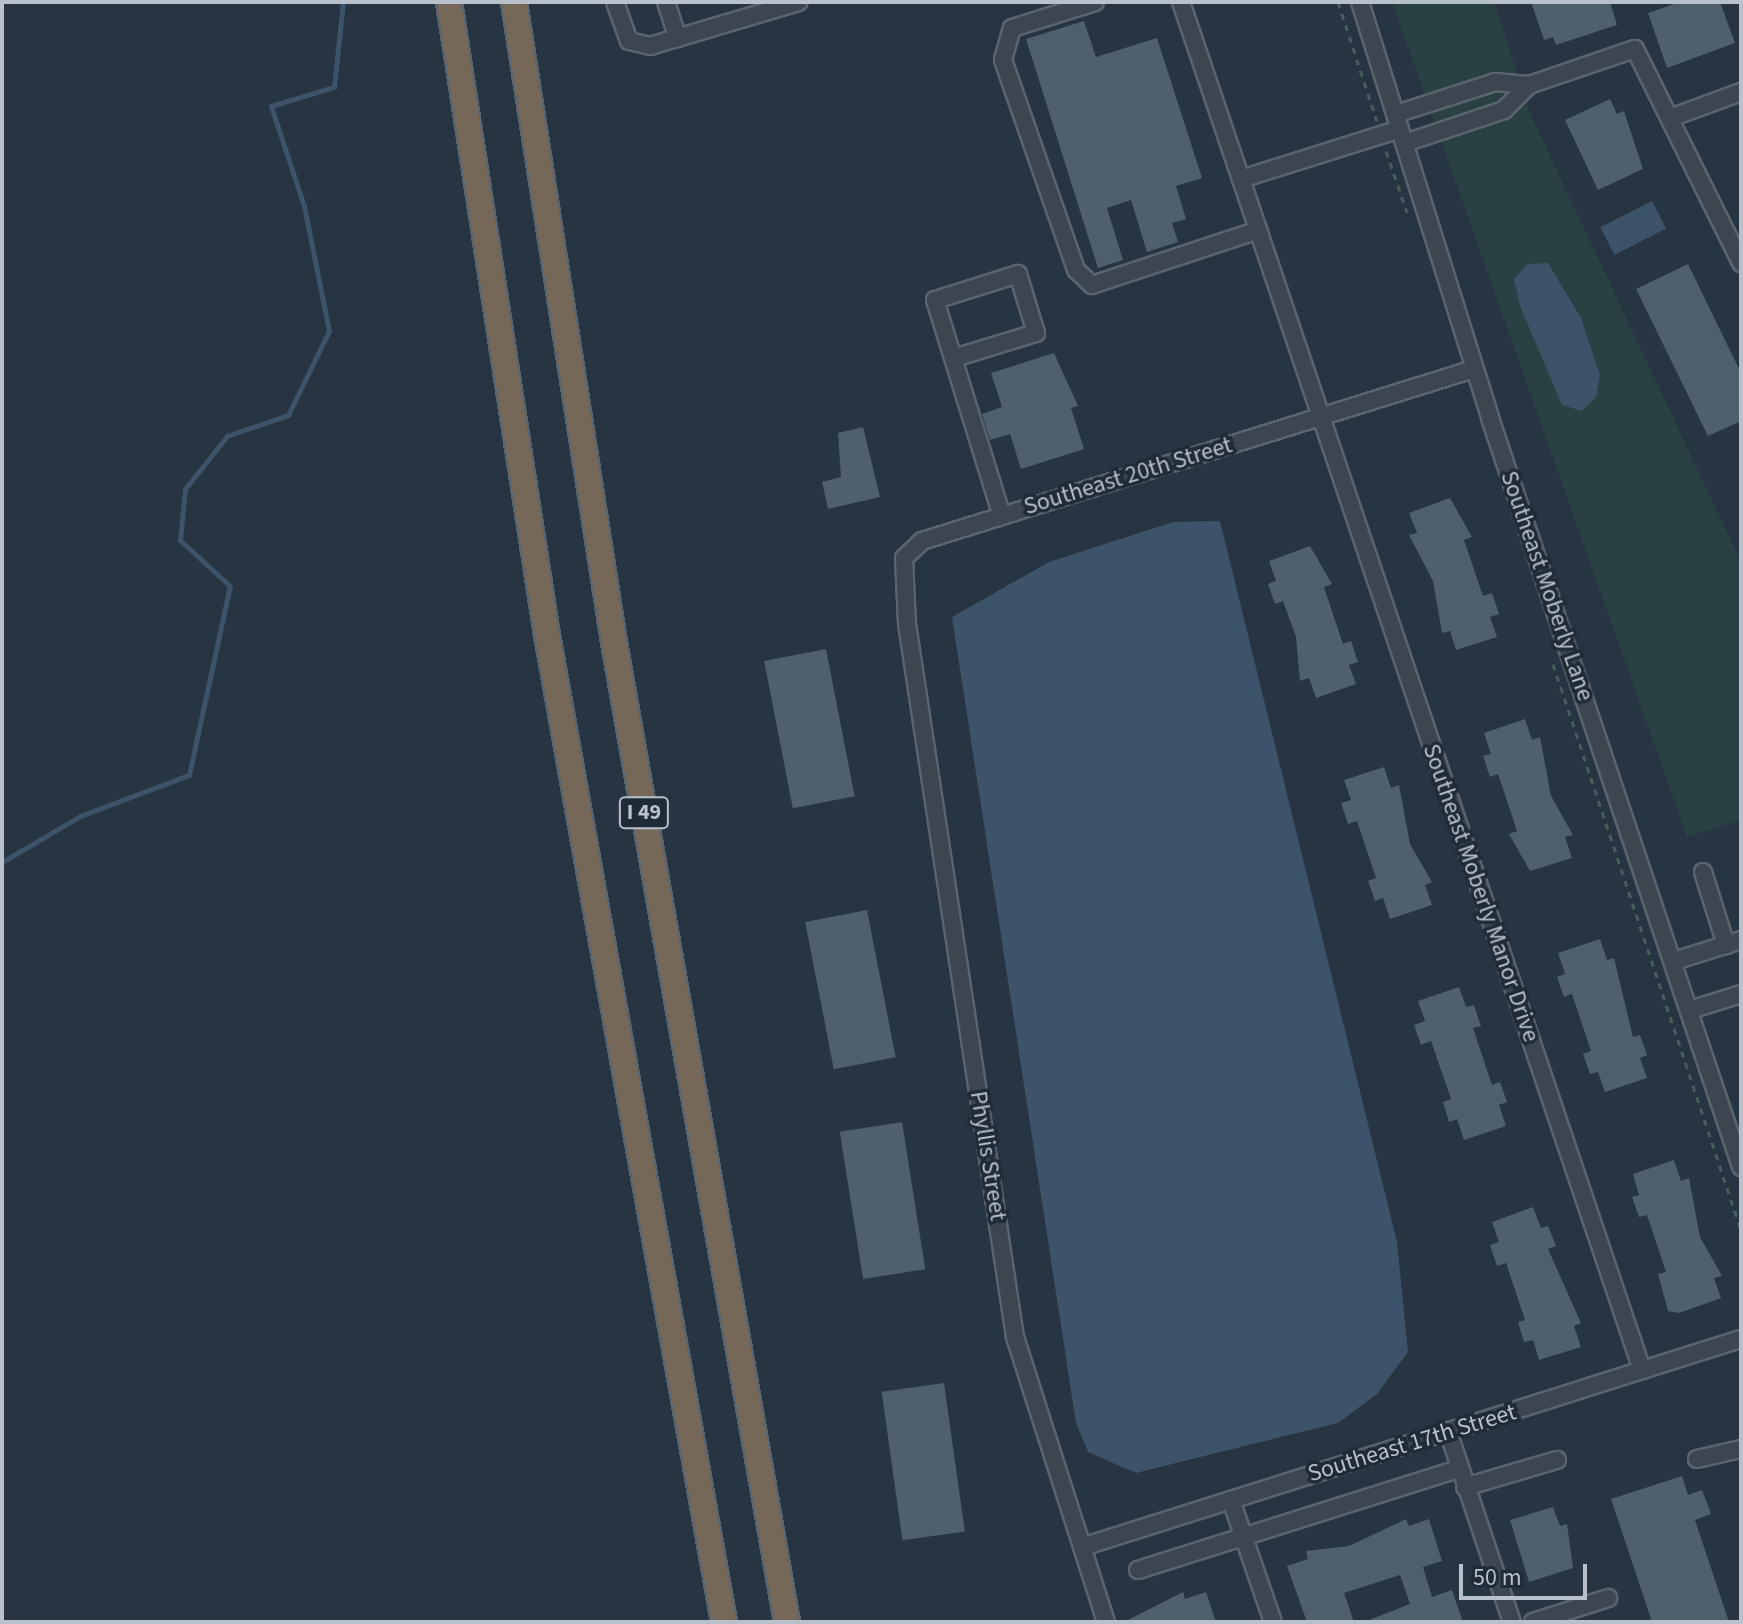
<!DOCTYPE html>
<style>
body{margin:0}
#map{position:relative;width:1743px;height:1624px;overflow:hidden;background:#273441;font-family:"Source Sans 3",sans-serif}
div>[style]{position:absolute}
.green>*{inset:0;background:#294142}
.water>*{inset:0;background:#3d5369;transform-origin:0 0}
.stream>*{height:5px;margin:-2.5px;padding:0 2.5px;transform-origin:2.5px;border-radius:2.5px;background:#3d5369}
.building>*{inset:0;background:#505f6c;transform-origin:0 0}
.path>*{height:3px;margin-top:-1.5px;transform-origin:0;background:repeating-linear-gradient(90deg,#475d5e 0 6px,transparent 0 12px)}
.roads{filter:drop-shadow(2px 0 #59646e) drop-shadow(-2px 0 #59646e) drop-shadow(0 2px #59646e) drop-shadow(0 -2px #59646e)}
.minor>*{height:16px;margin:-8px;padding:0 8px;transform-origin:8px;border-radius:8px;background:#3b4651}
.highway>*{height:24px;margin:-12px;padding:0 12px;transform-origin:12px;border-radius:12px;background:#766858}
span{translate:-50% -50%;white-space:nowrap;text-align:center;line-height:1.15;-webkit-text-stroke:7px #1f2b36;paint-order:stroke}
.shield-label span{padding:2px 6px;background:#1f2b36;border:2px solid;border-radius:6px;-webkit-text-stroke-width:0}
.shield-label{font-size:22px;color:#b8c1cb;font-weight:700}
.street-label{font-size:24px;color:#b8c1cb}
.frame{position:absolute;inset:0;border:4px solid #b8c1cb;pointer-events:none}
.scale{position:absolute;left:1459px;top:1564px;width:128px;height:36px;box-sizing:border-box;border:4px solid #b8c1cb;border-top:0;padding-left:10px;font-size:24px;line-height:28px;white-space:nowrap;color:#b8c1cb;-webkit-text-stroke:6px #1f2b36;paint-order:stroke}
</style>
<div id="map">
<div class="green">
<div style="clip-path:polygon(1392px 2px,1494px 2px,1530px 113px,1741px 562px,1741px 820px,1687px 837px)"></div>
</div>
<div class="water">
<div style="left:1652px;top:201px;width:31px;height:58px;rotate:63deg"></div>
<div style="clip-path:polygon(1548px 263px,1581px 318px,1600px 375px,1596px 397px,1582px 411px,1562px 405px,1520px 306px,1514px 279px,1528px 264px)"></div>
<div style="clip-path:polygon(1220px 521px,1397px 1242px,1408px 1352px,1377px 1394px,1338px 1423px,1136px 1473px,1088px 1452px,1076px 1423px,952px 617px,1049px 562px,1173px 522px)"></div>
</div>
<div class="stream">
<div style="left:2px;top:862px;width:91px;rotate:-30.5deg"></div>
<div style="left:80px;top:816px;width:116px;rotate:-20.6deg"></div>
<div style="left:189px;top:775px;width:193px;rotate:-77.8deg"></div>
<div style="left:230px;top:586px;width:68px;rotate:-137.4deg"></div>
<div style="left:180px;top:540px;width:51px;rotate:-84.4deg"></div>
<div style="left:185px;top:489px;width:68px;rotate:-51.6deg"></div>
<div style="left:227px;top:436px;width:65px;rotate:-19deg"></div>
<div style="left:288px;top:415px;width:93px;rotate:-64deg"></div>
<div style="left:329px;top:331px;width:127px;rotate:-101.3deg"></div>
<div style="left:304px;top:206px;width:105px;rotate:-108.3deg"></div>
<div style="left:271px;top:106px;width:66px;rotate:-16.8deg"></div>
<div style="left:334px;top:87px;width:85px;rotate:-84deg"></div>
</div>
<div class="building">
<div style="clip-path:polygon(1531px 2px,1610px 2px,1617px 25px,1556px 45px,1553px 37px,1544px 40px)"></div>
<div style="clip-path:polygon(1680px 2px,1720px 2px,1735px 43px,1667px 68px,1648px 13px)"></div>
<div style="clip-path:polygon(1084px 21px,1096px 57px,1157px 38px,1202px 178px,1176px 186px,1186px 219px,1172px 223px,1178px 242px,1147px 252px,1131px 200px,1107px 208px,1123px 260px,1098px 268px,1026px 39px)"></div>
<div style="clip-path:polygon(1610px 99px,1617px 114px,1624px 111px,1643px 169px,1598px 190px,1565px 120px)"></div>
<div style="clip-path:polygon(1688px 264px,1741px 373px,1741px 421px,1708px 436px,1636px 289px)"></div>
<div style="clip-path:polygon(1054px 353px,1078px 406px,1071px 408px,1084px 449px,1021px 469px,1010px 434px,990px 440px,982px 414px,1002px 407px,991px 373px)"></div>
<div style="clip-path:polygon(863px 427px,880px 497px,828px 509px,822px 482px,841px 477px,838px 433px)"></div>
<div style="clip-path:polygon(1450px 498px,1472px 537px,1464px 540px,1483px 596px,1492px 593px,1499px 614px,1490px 617px,1497px 637px,1456px 650px,1450px 631px,1442px 633px,1433px 581px,1409px 535px,1417px 533px,1409px 513px)"></div>
<div style="clip-path:polygon(1310px 546px,1332px 584px,1324px 587px,1343px 644px,1351px 641px,1358px 662px,1349px 665px,1356px 684px,1316px 698px,1309px 678px,1300px 681px,1296px 637px,1283px 601px,1275px 604px,1268px 584px,1276px 581px,1269px 561px)"></div>
<div style="left:826px;top:649px;width:150px;height:63px;rotate:79deg"></div>
<div style="clip-path:polygon(1525px 719px,1532px 740px,1540px 737px,1551px 796px,1573px 835px,1565px 837px,1572px 858px,1530px 871px,1509px 834px,1517px 831px,1498px 774px,1490px 777px,1483px 756px,1491px 754px,1484px 733px)"></div>
<div style="clip-path:polygon(1384px 767px,1391px 788px,1399px 785px,1410px 844px,1432px 882px,1425px 885px,1432px 905px,1390px 919px,1383px 898px,1375px 901px,1368px 881px,1376px 878px,1357px 821px,1348px 824px,1341px 803px,1351px 800px,1344px 780px)"></div>
<div style="left:867px;top:910px;width:150px;height:63px;rotate:79deg"></div>
<div style="clip-path:polygon(1600px 939px,1607px 960px,1614px 958px,1633px 1037px,1640px 1035px,1647px 1055px,1640px 1058px,1647px 1078px,1605px 1092px,1598px 1072px,1590px 1074px,1583px 1054px,1591px 1051px,1572px 994px,1564px 997px,1557px 977px,1565px 974px,1558px 953px)"></div>
<div style="clip-path:polygon(1459px 987px,1466px 1007px,1474px 1005px,1481px 1026px,1473px 1028px,1492px 1085px,1500px 1082px,1507px 1102px,1499px 1105px,1506px 1126px,1464px 1140px,1457px 1119px,1449px 1122px,1443px 1102px,1451px 1099px,1431px 1041px,1421px 1045px,1414px 1025px,1425px 1021px,1418px 1001px)"></div>
<div style="left:902px;top:1122px;width:149px;height:63px;rotate:81deg"></div>
<div style="clip-path:polygon(1674px 1160px,1681px 1181px,1689px 1178px,1700px 1237px,1722px 1276px,1714px 1278px,1721px 1298px,1679px 1313px,1668px 1311px,1658px 1274px,1666px 1272px,1647px 1215px,1639px 1217px,1632px 1197px,1639px 1195px,1633px 1174px)"></div>
<div style="clip-path:polygon(1533px 1207px,1541px 1228px,1548px 1226px,1556px 1246px,1548px 1249px,1581px 1323px,1574px 1326px,1581px 1347px,1539px 1360px,1533px 1340px,1524px 1342px,1518px 1322px,1525px 1320px,1506px 1263px,1497px 1266px,1490px 1245px,1499px 1242px,1492px 1222px)"></div>
<div style="left:944px;top:1383px;width:150px;height:63px;rotate:82deg"></div>
<div style="clip-path:polygon(1682px 1476px,1688px 1495px,1702px 1490px,1711px 1514px,1695px 1520px,1729px 1622px,1652px 1622px,1611px 1499px)"></div>
<div style="clip-path:polygon(1553px 1507px,1560px 1526px,1567px 1524px,1573px 1568px,1529px 1582px,1510px 1520px)"></div>
<div style="clip-path:polygon(1406px 1519px,1409px 1526px,1429px 1519px,1442px 1561px,1423px 1567px,1432px 1597px,1452px 1590px,1463px 1622px,1364px 1622px,1410px 1604px,1400px 1575px,1344px 1593px,1354px 1622px,1307px 1622px,1287px 1566px,1308px 1559px,1306px 1551px,1349px 1546px)"></div>
<div style="clip-path:polygon(1183px 1592px,1185px 1599px,1206px 1592px,1216px 1622px,1124px 1622px)"></div>
</div>
<div class="path">
<div style="left:1338px;top:2px;width:125px;rotate:71.9deg"></div>
<div style="left:1386px;top:151px;width:65px;rotate:71deg"></div>
<div style="left:1553px;top:664px;width:596px;rotate:71.63deg"></div>
</div>
<div class="roads">
<div class="minor">
<div style="left:615px;top:2px;width:41px;rotate:70.3deg"></div>
<div style="left:629px;top:41px;width:22px;rotate:13deg"></div>
<div style="left:650px;top:46px;width:155px;rotate:-16.5deg"></div>
<div style="left:666px;top:2px;width:38px;rotate:72deg"></div>
<div style="left:1095px;top:2px;width:87px;rotate:162.6deg"></div>
<div style="left:1012px;top:28px;width:33px;rotate:106deg"></div>
<div style="left:1003px;top:60px;width:222px;rotate:70.8deg"></div>
<div style="left:1076px;top:270px;width:22px;rotate:43deg"></div>
<div style="left:1092px;top:285px;width:175px;rotate:-18.3deg"></div>
<div style="left:1181px;top:2px;width:187px;rotate:71.3deg"></div>
<div style="left:1360px;top:2px;width:436px;rotate:72.6deg"></div>
<div style="left:1490px;top:418px;width:790px;rotate:71.47deg"></div>
<div style="left:1396px;top:114px;width:104px;rotate:-17.9deg"></div>
<div style="left:1495px;top:82px;width:34px;rotate:5deg"></div>
<div style="left:1529px;top:85px;width:112px;rotate:-18.8deg"></div>
<div style="left:1635px;top:49px;width:239px;rotate:63.6deg"></div>
<div style="left:1670px;top:118px;width:76px;rotate:-20.1deg"></div>
<div style="left:1400px;top:129px;width:167px;rotate:162.5deg"></div>
<div style="left:1241px;top:179px;width:1257px;rotate:71.39deg"></div>
<div style="left:1405px;top:143px;width:104px;rotate:-18.4deg"></div>
<div style="left:1504px;top:110px;width:35px;rotate:-45deg"></div>
<div style="left:954px;top:358px;width:86px;rotate:-17deg"></div>
<div style="left:1036px;top:333px;width:62px;rotate:-107deg"></div>
<div style="left:1018px;top:274px;width:87px;rotate:162.6deg"></div>
<div style="left:935px;top:300px;width:226px;rotate:72.8deg"></div>
<div style="left:1703px;top:872px;width:77px;rotate:72.5deg"></div>
<div style="left:1674px;top:961px;width:70px;rotate:-17.4deg"></div>
<div style="left:1690px;top:1010px;width:53px;rotate:-17.4deg"></div>
<div style="left:1448px;top:1431px;width:201px;rotate:71.5deg"></div>
<div style="left:1697px;top:1459px;width:45px;rotate:-12.8deg"></div>
<div style="left:1465px;top:1487px;width:96px;rotate:-16.4deg"></div>
<div style="left:1231px;top:1500px;width:129px;rotate:71deg"></div>
<div style="left:1082px;top:1547px;width:691px;rotate:-17.52deg"></div>
<div style="left:1138px;top:1570px;width:337px;rotate:-17.5deg"></div>
<div style="left:1106px;top:1622px;width:299px;rotate:-107.7deg"></div>
<div style="left:1015px;top:1337px;width:721px;rotate:-98.61deg"></div>
<div style="left:907px;top:624px;width:66px;rotate:-92.6deg"></div>
<div style="left:904px;top:558px;width:25px;rotate:-43deg"></div>
<div style="left:922px;top:541px;width:578px;rotate:-17.31deg"></div>
<div style="left:1533px;top:1622px;width:79px;rotate:-17.7deg"></div>
</div>
<div class="highway">
<div style="left:449px;top:2px;width:641px;rotate:81.2deg"></div>
<div style="left:547px;top:635px;width:1003px;rotate:79.83deg"></div>
<div style="left:514px;top:2px;width:648px;rotate:81.12deg"></div>
<div style="left:614px;top:642px;width:995px;rotate:79.99deg"></div>
</div>
</div>
<div class="shield-label">
<span style="left:644px;top:813px">I 49</span>
</div>
<div class="street-label">
<span style="left:1128px;top:476px;rotate:-17deg">Southeast 20th Street</span>
<span style="left:1547px;top:586px;rotate:71deg">Southeast Moberly Lane</span>
<span style="left:1481px;top:893px;rotate:71deg">Southeast Moberly Manor Drive</span>
<span style="left:988px;top:1156px;rotate:81deg">Phyllis Street</span>
<span style="left:1412px;top:1443px;rotate:-17deg">Southeast 17th Street</span>
</div>
<div class="frame"></div>
<div class="scale">50 m</div>
</div>
